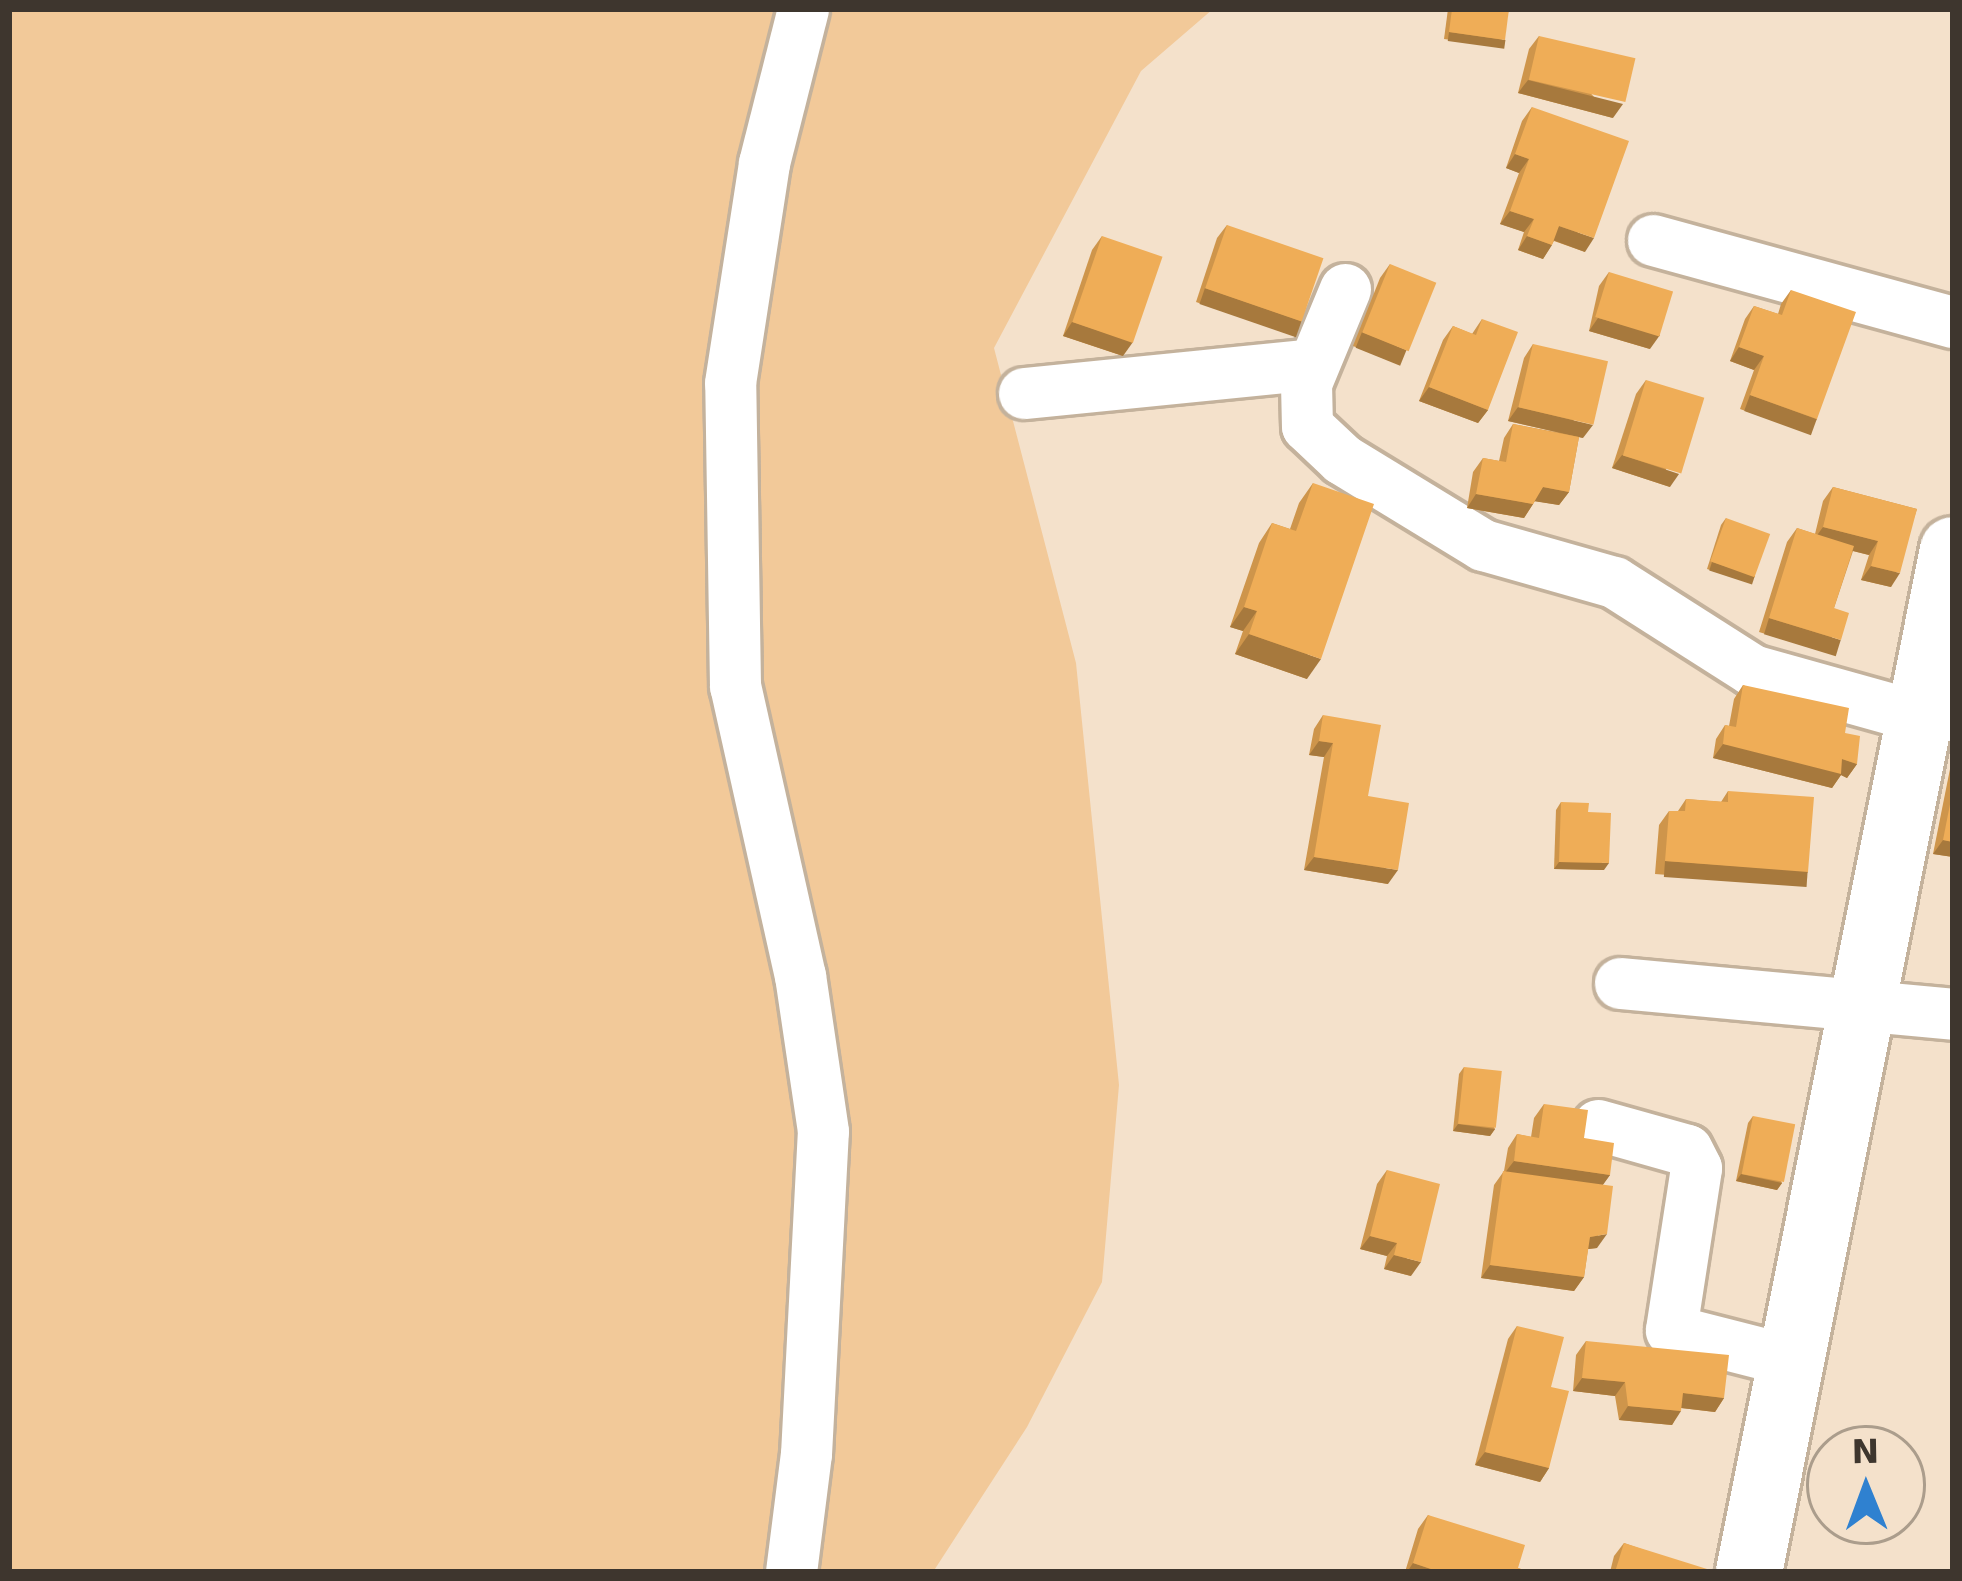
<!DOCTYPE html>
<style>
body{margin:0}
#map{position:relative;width:1962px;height:1581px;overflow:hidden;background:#f4e1cb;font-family:"DejaVu Sans",sans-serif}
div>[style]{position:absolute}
.green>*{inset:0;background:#f2c999}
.roads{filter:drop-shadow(3px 0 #c4b29c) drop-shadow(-3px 0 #c4b29c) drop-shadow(0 3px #c4b29c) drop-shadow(0 -3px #c4b29c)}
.street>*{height:51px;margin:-25.5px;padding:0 25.5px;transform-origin:25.5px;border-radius:25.5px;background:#fff}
.secondary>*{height:66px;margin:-33px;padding:0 33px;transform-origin:33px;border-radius:33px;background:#fff}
.wall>*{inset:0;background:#ce954b}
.shaded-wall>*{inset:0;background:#a7793d;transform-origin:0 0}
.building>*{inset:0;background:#efad57;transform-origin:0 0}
span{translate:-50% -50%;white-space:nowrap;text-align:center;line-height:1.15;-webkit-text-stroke:9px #f4e1cb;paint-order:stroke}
.frame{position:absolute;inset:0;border:12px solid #3e362e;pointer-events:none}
.north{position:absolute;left:1806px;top:1425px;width:120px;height:120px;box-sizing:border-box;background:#f4e1cb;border:3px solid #ab9d8c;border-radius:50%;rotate:359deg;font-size:33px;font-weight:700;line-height:48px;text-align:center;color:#3e362e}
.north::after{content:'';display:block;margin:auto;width:42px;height:54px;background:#2f81d0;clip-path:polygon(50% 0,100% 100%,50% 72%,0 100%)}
</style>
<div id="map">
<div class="green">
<div style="clip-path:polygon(9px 9px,1213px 9px,1141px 71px,994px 348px,1076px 663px,1119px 1085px,1102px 1282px,1027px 1427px,933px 1572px,9px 1572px)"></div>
</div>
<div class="roads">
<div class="street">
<div style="left:1653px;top:240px;width:311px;rotate:15.3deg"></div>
<div style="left:1345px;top:289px;width:102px;rotate:112.5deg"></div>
<div style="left:1306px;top:383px;width:43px;rotate:88.7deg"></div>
<div style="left:1307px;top:426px;width:48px;rotate:43.3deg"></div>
<div style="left:1342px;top:459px;width:165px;rotate:31.4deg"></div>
<div style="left:1483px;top:545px;width:136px;rotate:15.8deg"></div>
<div style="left:1614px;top:582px;width:164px;rotate:32.5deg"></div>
<div style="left:1752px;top:670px;width:171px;rotate:15.6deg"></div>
<div style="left:1917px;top:716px;width:36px;rotate:-2deg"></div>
<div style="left:1024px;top:393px;width:290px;rotate:-5.7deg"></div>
<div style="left:1620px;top:983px;width:334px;rotate:5.3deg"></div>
<div style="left:1598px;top:1125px;width:92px;rotate:15.7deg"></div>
<div style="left:1687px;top:1150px;width:20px;rotate:63deg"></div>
<div style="left:1696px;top:1168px;width:164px;rotate:98.8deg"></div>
<div style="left:1671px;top:1330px;width:126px;rotate:14.3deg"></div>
<div style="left:791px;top:1572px;width:119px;rotate:-82.8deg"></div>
<div style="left:806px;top:1454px;width:323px;rotate:-87deg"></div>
<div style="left:823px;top:1131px;width:157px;rotate:-98.4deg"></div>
<div style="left:800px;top:976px;width:297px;rotate:-102.6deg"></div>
<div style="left:735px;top:686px;width:303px;rotate:-90.9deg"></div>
<div style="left:730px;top:383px;width:223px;rotate:-81.2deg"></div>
<div style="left:764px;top:163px;width:159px;rotate:-75.8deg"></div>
</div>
<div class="secondary">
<div style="left:1749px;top:1572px;width:1042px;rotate:-78.71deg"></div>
</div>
</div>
<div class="wall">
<div style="clip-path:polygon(1448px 9px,1509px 9px,1500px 47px,1444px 39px)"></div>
<div style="clip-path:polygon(1539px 36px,1613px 118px,1518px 93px,1529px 49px)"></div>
<div style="clip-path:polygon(1532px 107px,1585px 252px,1554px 241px,1543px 259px,1518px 250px,1524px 232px,1500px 224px,1519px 173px,1506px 168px,1522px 121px)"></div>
<div style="clip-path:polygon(1227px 225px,1301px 321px,1292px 335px,1196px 302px,1217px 238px)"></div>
<div style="clip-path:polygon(1102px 236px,1123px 356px,1063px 336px,1092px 250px)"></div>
<div style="clip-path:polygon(1390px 264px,1398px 364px,1353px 346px,1380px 278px)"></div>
<div style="clip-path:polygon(1609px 272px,1650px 349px,1589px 331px,1599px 286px)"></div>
<div style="clip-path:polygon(1791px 290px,1817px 419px,1808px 433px,1740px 409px,1754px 370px,1730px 361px,1745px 319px,1754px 306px,1778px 314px,1781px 304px)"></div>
<div style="clip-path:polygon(1482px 319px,1488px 410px,1478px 423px,1419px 401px,1443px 340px,1453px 326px,1472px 334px)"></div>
<div style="clip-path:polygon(1533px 344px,1583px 438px,1579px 437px,1569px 492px,1559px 505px,1535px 501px,1524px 518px,1467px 508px,1473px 472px,1483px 458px,1499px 461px,1504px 438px,1513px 424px,1560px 433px,1508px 421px,1524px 358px)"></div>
<div style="clip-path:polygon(1646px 380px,1670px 487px,1612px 468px,1636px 394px)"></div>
<div style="clip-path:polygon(1313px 483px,1307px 679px,1235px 654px,1243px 631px,1230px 627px,1259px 543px,1272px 523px,1290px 529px,1299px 503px)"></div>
<div style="clip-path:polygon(1833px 487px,1917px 509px,1891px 587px,1861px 580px,1869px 555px,1853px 551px,1834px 608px,1831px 654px,1759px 632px,1787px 542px,1797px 528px,1815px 534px,1823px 501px)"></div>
<div style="clip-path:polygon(1726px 518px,1755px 576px,1750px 583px,1707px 569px,1721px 525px)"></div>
<div style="clip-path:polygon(1743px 685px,1845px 733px,1857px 764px,1847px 778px,1841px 775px,1832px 788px,1713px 758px,1716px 739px,1725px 725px,1729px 726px,1734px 699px)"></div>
<div style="clip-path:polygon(1323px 715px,1368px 796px,1388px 884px,1304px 870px,1324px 757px,1309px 755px,1314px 729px)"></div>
<div style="clip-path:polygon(1953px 754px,1953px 857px,1933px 854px)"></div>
<div style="clip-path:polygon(1728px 791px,1808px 872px,1798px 885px,1655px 874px,1659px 825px,1669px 811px,1678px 811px,1686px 799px,1721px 802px)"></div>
<div style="clip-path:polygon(1561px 802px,1588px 812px,1604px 870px,1554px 869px,1556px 810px)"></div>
<div style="clip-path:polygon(1464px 1067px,1495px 1129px,1490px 1136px,1453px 1131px,1459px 1074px)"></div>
<div style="clip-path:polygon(1544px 1104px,1584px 1138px,1610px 1175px,1603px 1184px,1597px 1248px,1588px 1249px,1584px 1277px,1574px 1291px,1481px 1278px,1494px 1185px,1504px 1171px,1508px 1148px,1517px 1134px,1531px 1137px,1534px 1118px)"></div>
<div style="clip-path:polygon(1753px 1116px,1782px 1183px,1777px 1190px,1736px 1181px,1748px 1123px)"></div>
<div style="clip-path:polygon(1387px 1170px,1411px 1276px,1384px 1269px,1387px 1256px,1360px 1249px,1377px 1184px)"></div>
<div style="clip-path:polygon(1517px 1326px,1551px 1387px,1549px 1468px,1540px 1482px,1475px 1465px,1508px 1339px)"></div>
<div style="clip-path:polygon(1586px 1341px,1724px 1398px,1715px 1412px,1681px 1408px,1672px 1425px,1619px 1420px,1615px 1396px,1573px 1391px,1576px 1355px)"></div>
<div style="clip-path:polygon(1428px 1515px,1518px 1568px,1530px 1572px,1405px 1572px,1418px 1529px)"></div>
<div style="clip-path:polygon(1624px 1543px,1706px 1572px,1610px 1572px,1614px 1556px)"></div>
</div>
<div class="shaded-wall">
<div style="left:1449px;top:32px;width:57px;height:9px;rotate:8deg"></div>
<div style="clip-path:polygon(1528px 80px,1623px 104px,1613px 118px,1518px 93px)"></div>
<div style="clip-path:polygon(1515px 154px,1529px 159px,1519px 173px,1506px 168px)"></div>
<div style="clip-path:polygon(1510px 211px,1534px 219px,1524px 232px,1500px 224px)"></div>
<div style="clip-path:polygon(1559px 226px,1594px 238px,1585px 252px,1550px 239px)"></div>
<div style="clip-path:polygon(1527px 236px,1552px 245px,1543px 259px,1518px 250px)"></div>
<div style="left:1205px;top:288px;width:102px;height:17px;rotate:19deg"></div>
<div style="clip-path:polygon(1598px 318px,1660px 335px,1650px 349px,1589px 331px)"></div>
<div style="clip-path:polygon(1072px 322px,1133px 342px,1123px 356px,1063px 336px)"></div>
<div style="left:1362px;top:332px;width:48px;height:17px;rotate:22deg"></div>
<div style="clip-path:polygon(1739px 347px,1764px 356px,1754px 370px,1730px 361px)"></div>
<div style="clip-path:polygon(1429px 387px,1488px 410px,1478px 423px,1419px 401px)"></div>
<div style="left:1750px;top:395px;width:71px;height:17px;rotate:20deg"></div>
<div style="clip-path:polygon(1518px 407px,1593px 425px,1583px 438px,1508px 421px)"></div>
<div style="clip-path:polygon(1622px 455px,1679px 474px,1670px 487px,1612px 468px)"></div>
<div style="clip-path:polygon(1543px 487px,1569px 492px,1559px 505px,1533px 501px)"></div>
<div style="clip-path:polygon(1476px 494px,1533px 504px,1524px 518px,1467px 508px)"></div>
<div style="clip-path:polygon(1823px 527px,1878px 541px,1869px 555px,1813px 541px)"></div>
<div style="left:1712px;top:562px;width:45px;height:9px;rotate:18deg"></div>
<div style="clip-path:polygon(1871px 566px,1900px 573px,1891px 587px,1861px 580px)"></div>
<div style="clip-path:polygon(1244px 607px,1257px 611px,1243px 631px,1230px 627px)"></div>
<div style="left:1769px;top:618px;width:75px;height:17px;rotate:17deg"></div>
<div style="clip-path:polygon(1249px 634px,1321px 659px,1307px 679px,1235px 654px)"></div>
<div style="clip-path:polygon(1319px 741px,1333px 743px,1324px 757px,1309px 755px)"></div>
<div style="clip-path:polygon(1723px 744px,1842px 759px,1857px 764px,1847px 778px,1841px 775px,1832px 788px,1713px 758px)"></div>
<div style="clip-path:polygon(1943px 840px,1953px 842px,1953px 857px,1933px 854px)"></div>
<div style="clip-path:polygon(1314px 857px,1398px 870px,1388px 884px,1304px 870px)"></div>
<div style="left:1665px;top:861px;width:143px;height:16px;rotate:4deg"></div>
<div style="clip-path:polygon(1559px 862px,1609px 863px,1604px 870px,1554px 869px)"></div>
<div style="clip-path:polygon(1458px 1124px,1495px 1129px,1490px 1136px,1453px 1131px)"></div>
<div style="clip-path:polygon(1514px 1161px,1610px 1175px,1600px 1189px,1504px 1174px)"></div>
<div style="clip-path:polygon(1741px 1174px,1782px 1183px,1777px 1190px,1736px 1181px)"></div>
<div style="clip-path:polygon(1607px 1234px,1597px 1248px,1580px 1250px,1590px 1237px)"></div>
<div style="clip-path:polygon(1370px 1236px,1397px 1243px,1387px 1256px,1360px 1249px)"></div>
<div style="clip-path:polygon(1394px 1255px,1421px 1262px,1411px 1276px,1384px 1269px)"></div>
<div style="clip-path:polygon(1490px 1265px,1584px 1277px,1574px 1291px,1481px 1278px)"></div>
<div style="clip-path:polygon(1582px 1378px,1625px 1382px,1615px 1396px,1573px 1391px)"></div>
<div style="clip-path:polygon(1683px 1393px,1724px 1398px,1715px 1412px,1673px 1407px)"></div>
<div style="clip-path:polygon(1628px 1406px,1681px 1411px,1672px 1425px,1619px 1420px)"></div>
<div style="clip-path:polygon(1485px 1452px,1549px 1468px,1540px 1482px,1475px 1465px)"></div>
<div style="clip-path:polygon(1413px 1563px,1440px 1572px,1407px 1572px)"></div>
</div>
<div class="building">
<div style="clip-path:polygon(1452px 9px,1509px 9px,1505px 40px,1449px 32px)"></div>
<div style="left:1539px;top:36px;width:99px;height:45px;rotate:13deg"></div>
<div style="clip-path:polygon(1532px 107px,1629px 141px,1594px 238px,1559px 226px,1552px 245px,1527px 236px,1534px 219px,1510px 211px,1529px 159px,1515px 154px)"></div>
<div style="left:1227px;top:225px;width:102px;height:67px;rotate:19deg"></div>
<div style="left:1102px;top:236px;width:64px;height:91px;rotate:19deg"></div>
<div style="left:1390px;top:264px;width:50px;height:74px;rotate:22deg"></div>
<div style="left:1609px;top:272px;width:67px;height:47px;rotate:17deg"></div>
<div style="clip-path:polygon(1791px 290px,1856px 312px,1817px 419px,1750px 395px,1764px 356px,1739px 347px,1754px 306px,1782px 315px)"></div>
<div style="clip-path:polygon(1482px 319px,1518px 332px,1488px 410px,1429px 387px,1453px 326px,1476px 335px)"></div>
<div style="left:1533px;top:344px;width:77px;height:65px;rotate:13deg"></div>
<div style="left:1646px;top:380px;width:61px;height:79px;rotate:17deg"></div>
<div style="clip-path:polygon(1513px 424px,1579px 437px,1569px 492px,1543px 487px,1533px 504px,1476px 494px,1483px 458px,1506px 462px)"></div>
<div style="clip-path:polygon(1313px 483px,1374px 504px,1321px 659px,1249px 634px,1257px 611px,1244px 607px,1272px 523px,1296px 531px)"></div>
<div style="clip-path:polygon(1833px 487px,1917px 509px,1900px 573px,1871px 566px,1878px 541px,1823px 527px)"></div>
<div style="left:1726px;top:518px;width:47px;height:46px;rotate:20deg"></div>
<div style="clip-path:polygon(1797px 528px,1854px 546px,1834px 608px,1849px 613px,1841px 640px,1769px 618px)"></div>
<div style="clip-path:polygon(1743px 685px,1849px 708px,1845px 733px,1860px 736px,1857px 764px,1842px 759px,1841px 774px,1723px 744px,1725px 725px,1736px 727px)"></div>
<div style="clip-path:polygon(1323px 715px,1381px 725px,1368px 796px,1409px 803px,1398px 870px,1314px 857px,1333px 743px,1319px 741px)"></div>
<div style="clip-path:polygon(1953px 789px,1953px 842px,1943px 840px)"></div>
<div style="clip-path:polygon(1728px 791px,1814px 797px,1808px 872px,1665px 861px,1669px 811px,1685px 811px,1686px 799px,1728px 802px)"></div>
<div style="clip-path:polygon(1561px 802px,1589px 803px,1588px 812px,1611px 813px,1609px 863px,1559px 862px)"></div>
<div style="left:1464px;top:1067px;width:38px;height:57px;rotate:6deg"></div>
<div style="clip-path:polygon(1544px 1104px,1588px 1110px,1584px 1138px,1614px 1143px,1610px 1175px,1514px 1161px,1517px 1134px,1539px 1138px)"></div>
<div style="left:1753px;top:1116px;width:43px;height:59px;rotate:11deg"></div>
<div style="clip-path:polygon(1387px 1170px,1440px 1184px,1421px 1262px,1394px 1255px,1397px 1243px,1370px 1236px)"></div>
<div style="clip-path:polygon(1503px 1171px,1613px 1186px,1607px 1234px,1590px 1237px,1584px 1277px,1490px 1265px)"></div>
<div style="clip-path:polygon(1517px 1326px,1564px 1337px,1551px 1387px,1569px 1391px,1549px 1468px,1485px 1452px)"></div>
<div style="clip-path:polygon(1586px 1341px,1729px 1355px,1724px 1398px,1683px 1393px,1681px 1411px,1628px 1406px,1625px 1382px,1582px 1378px)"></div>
<div style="clip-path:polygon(1428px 1515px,1525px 1545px,1518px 1568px,1530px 1572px,1440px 1572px,1413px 1563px)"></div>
<div style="clip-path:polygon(1624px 1543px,1707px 1569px,1706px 1572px,1615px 1572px)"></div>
</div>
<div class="frame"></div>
<div class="north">N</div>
</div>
